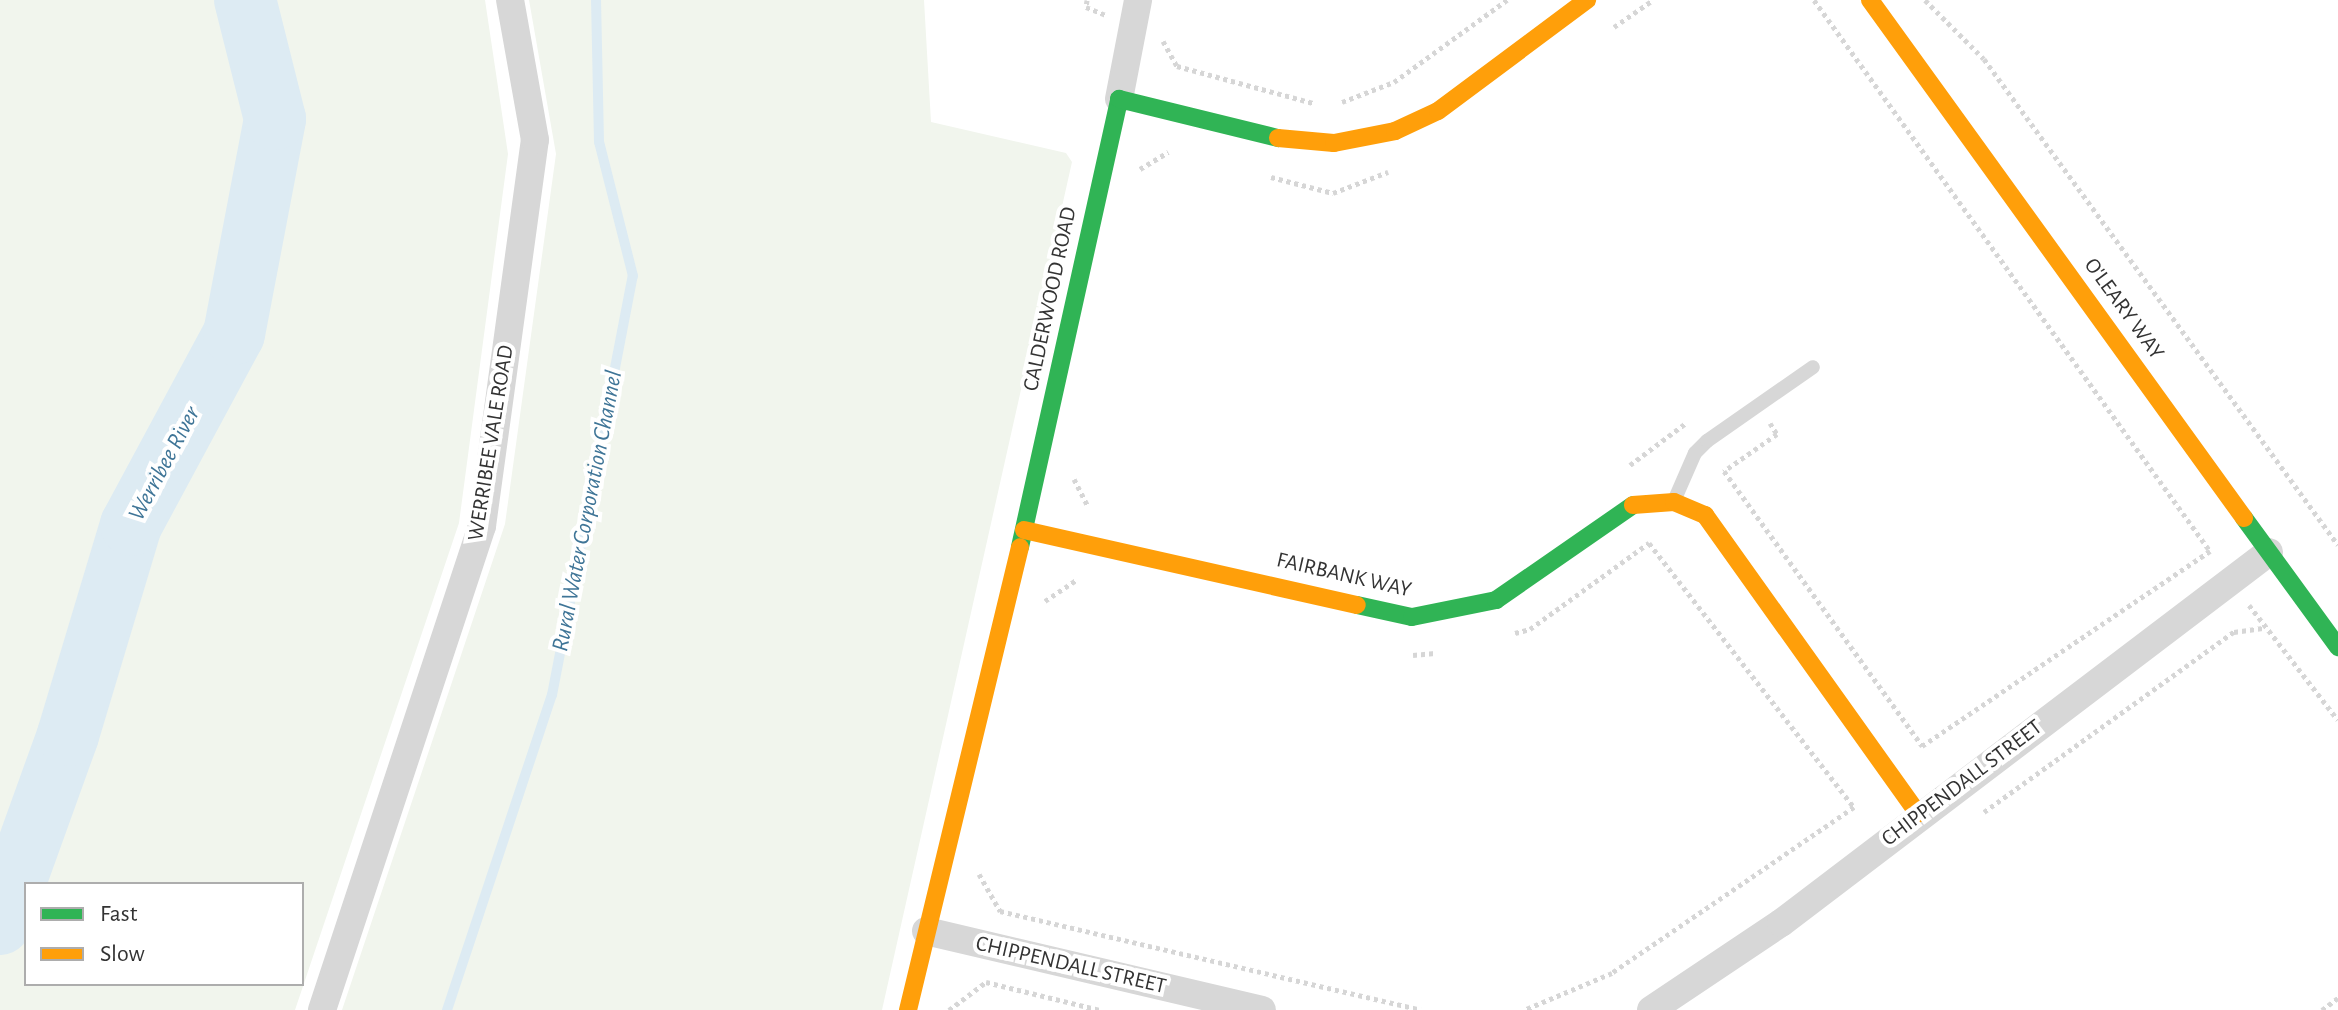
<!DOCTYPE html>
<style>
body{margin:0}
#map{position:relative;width:2338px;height:1010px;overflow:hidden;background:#fff;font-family:"Alegreya Sans",sans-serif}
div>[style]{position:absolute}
.green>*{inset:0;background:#f1f5ed}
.stream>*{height:10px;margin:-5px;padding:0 5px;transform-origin:5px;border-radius:5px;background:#ddebf3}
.river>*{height:62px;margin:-31px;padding:0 31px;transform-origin:31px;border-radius:31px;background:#ddebf3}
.path>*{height:5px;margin-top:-2.5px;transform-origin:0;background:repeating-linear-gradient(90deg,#d6d6d6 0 4px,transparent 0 8px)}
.lane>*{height:14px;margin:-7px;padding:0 7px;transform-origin:7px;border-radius:7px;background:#d7d7d7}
.street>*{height:28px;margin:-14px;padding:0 14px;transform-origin:14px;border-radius:14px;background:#d7d7d7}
.fast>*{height:18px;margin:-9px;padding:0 9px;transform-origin:9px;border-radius:9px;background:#30b455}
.slow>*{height:18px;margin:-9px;padding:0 9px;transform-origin:9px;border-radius:9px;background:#ff9f0a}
span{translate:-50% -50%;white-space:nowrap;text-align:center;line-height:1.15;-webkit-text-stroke:8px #fff;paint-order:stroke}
.street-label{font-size:22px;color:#333}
.water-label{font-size:24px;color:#3f7597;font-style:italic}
.legend{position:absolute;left:24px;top:882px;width:280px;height:104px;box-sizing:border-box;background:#fff;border:2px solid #adadad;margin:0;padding:10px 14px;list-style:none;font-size:24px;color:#333}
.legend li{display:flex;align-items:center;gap:16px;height:40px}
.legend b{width:40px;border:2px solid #adadad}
</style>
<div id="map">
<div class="green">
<div style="clip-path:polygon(evenodd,0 0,485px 0,508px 154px,459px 523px,295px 1010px,0 1010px,0 0,302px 884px,302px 984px,26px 984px,26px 884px,302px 884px)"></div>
<div style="clip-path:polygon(529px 0,924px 0,931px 122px,1066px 153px,1072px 162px,882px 1010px,342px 1010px,505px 524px,556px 154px)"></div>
</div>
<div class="stream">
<div style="left:447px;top:1010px;width:332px;rotate:-71.6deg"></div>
<div style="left:552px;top:695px;width:427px;rotate:-79.1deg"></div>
<div style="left:633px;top:276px;width:138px;rotate:-104.2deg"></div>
<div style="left:599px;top:142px;width:142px;rotate:-91.2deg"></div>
</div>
<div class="river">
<div style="left:0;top:924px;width:201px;rotate:-70.2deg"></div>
<div style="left:68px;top:735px;width:219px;rotate:-73.3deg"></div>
<div style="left:131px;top:525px;width:217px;rotate:-61.7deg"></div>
<div style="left:234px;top:334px;width:219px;rotate:-79.2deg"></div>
<div style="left:275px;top:119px;width:123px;rotate:-104.1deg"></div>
</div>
<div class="path">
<div style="left:1087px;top:0;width:7px;rotate:98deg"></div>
<div style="left:1086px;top:7px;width:22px;rotate:22deg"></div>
<div style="left:1814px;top:0;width:679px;rotate:54.3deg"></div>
<div style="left:1925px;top:0;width:83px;rotate:45deg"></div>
<div style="left:1984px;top:59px;width:601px;rotate:53.93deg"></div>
<div style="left:1614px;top:27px;width:47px;rotate:-34.7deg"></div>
<div style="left:1163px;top:41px;width:29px;rotate:61deg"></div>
<div style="left:1177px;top:66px;width:141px;rotate:15.2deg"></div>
<div style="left:1342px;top:102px;width:56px;rotate:-21deg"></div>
<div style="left:1394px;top:82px;width:140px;rotate:-36deg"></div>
<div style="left:1140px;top:169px;width:33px;rotate:-31deg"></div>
<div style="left:1271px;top:177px;width:64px;rotate:14.5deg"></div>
<div style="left:1333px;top:193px;width:59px;rotate:-20.9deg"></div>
<div style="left:1770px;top:423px;width:13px;rotate:58deg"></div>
<div style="left:1777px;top:434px;width:65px;rotate:145.1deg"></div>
<div style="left:1724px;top:471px;width:339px;rotate:54.2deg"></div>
<div style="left:1922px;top:746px;width:348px;rotate:-34.1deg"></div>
<div style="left:1630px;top:465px;width:70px;rotate:-36.9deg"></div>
<div style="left:1074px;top:479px;width:30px;rotate:63deg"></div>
<div style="left:1045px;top:601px;width:37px;rotate:-34deg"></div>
<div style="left:2249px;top:605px;width:145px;rotate:52.3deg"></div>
<div style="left:1515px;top:633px;width:16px;rotate:-15deg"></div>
<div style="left:1530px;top:629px;width:147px;rotate:-35.9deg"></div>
<div style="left:1649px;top:543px;width:334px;rotate:52.2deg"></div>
<div style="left:1854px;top:807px;width:293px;rotate:145.6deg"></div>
<div style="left:1612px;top:973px;width:95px;rotate:157.2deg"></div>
<div style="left:1413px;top:655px;width:22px;rotate:-5deg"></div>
<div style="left:1984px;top:812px;width:308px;rotate:-35.8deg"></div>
<div style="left:2234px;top:632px;width:29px;rotate:-8deg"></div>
<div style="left:979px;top:874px;width:43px;rotate:60.4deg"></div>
<div style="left:1000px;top:911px;width:432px;rotate:13.2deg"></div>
<div style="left:949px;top:1010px;width:46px;rotate:-37.1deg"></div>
<div style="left:986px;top:982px;width:117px;rotate:13.8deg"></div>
<div style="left:2322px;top:1010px;width:20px;rotate:-37deg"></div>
</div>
<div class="lane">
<div style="left:1674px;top:501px;width:52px;rotate:-66.4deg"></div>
<div style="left:1695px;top:453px;width:17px;rotate:-45deg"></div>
<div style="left:1707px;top:441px;width:129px;rotate:-34.9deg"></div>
</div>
<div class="street">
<div style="left:1119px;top:99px;width:101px;rotate:-79.1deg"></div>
<div style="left:926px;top:931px;width:345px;rotate:13.2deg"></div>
<div style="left:322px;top:1010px;width:510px;rotate:-71.71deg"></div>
<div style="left:482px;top:526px;width:390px;rotate:-82.2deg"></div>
<div style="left:535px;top:140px;width:142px;rotate:-100.1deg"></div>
<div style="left:1651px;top:1010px;width:156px;rotate:-33.8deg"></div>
<div style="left:1781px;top:923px;width:613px;rotate:-37.24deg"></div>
</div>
<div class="fast">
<div style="left:2244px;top:518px;width:160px;rotate:53.9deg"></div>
<div style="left:1020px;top:547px;width:459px;rotate:-77.5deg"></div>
<div style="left:1119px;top:99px;width:164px;rotate:13.8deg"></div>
<div style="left:1357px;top:605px;width:56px;rotate:12.3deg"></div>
<div style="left:1412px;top:617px;width:86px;rotate:-11.4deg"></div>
<div style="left:1496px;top:600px;width:167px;rotate:-34.7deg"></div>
</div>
<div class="slow">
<div style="left:1870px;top:0;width:639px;rotate:54.17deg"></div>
<div style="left:1278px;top:138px;width:56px;rotate:5.1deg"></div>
<div style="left:1334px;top:143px;width:62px;rotate:-11.1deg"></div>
<div style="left:1395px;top:131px;width:47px;rotate:-24.9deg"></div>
<div style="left:1438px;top:111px;width:186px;rotate:-36.7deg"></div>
<div style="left:1633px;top:505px;width:41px;rotate:-4.2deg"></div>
<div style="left:1674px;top:502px;width:34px;rotate:23deg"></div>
<div style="left:1705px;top:515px;width:367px;rotate:54.5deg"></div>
<div style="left:1024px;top:530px;width:341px;rotate:12.7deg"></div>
<div style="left:908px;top:1010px;width:476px;rotate:-76.4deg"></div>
</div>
<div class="street-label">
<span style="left:1050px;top:299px;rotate:-78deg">CALDERWOOD ROAD</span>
<span style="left:2124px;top:309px;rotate:54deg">O'LEARY WAY</span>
<span style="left:491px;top:443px;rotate:-81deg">WERRIBEE VALE ROAD</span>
<span style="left:1344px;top:575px;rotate:13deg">FAIRBANK WAY</span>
<span style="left:1962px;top:783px;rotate:-37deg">CHIPPENDALL STREET</span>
<span style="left:1071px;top:965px;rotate:13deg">CHIPPENDALL STREET</span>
</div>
<div class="water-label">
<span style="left:165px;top:464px;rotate:-62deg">Werribee River</span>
<span style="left:588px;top:511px;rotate:-79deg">Rural Water Corporation Channel</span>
</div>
<ul class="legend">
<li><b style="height:10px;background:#30b455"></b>Fast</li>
<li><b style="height:10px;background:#ff9f0a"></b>Slow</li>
</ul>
</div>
